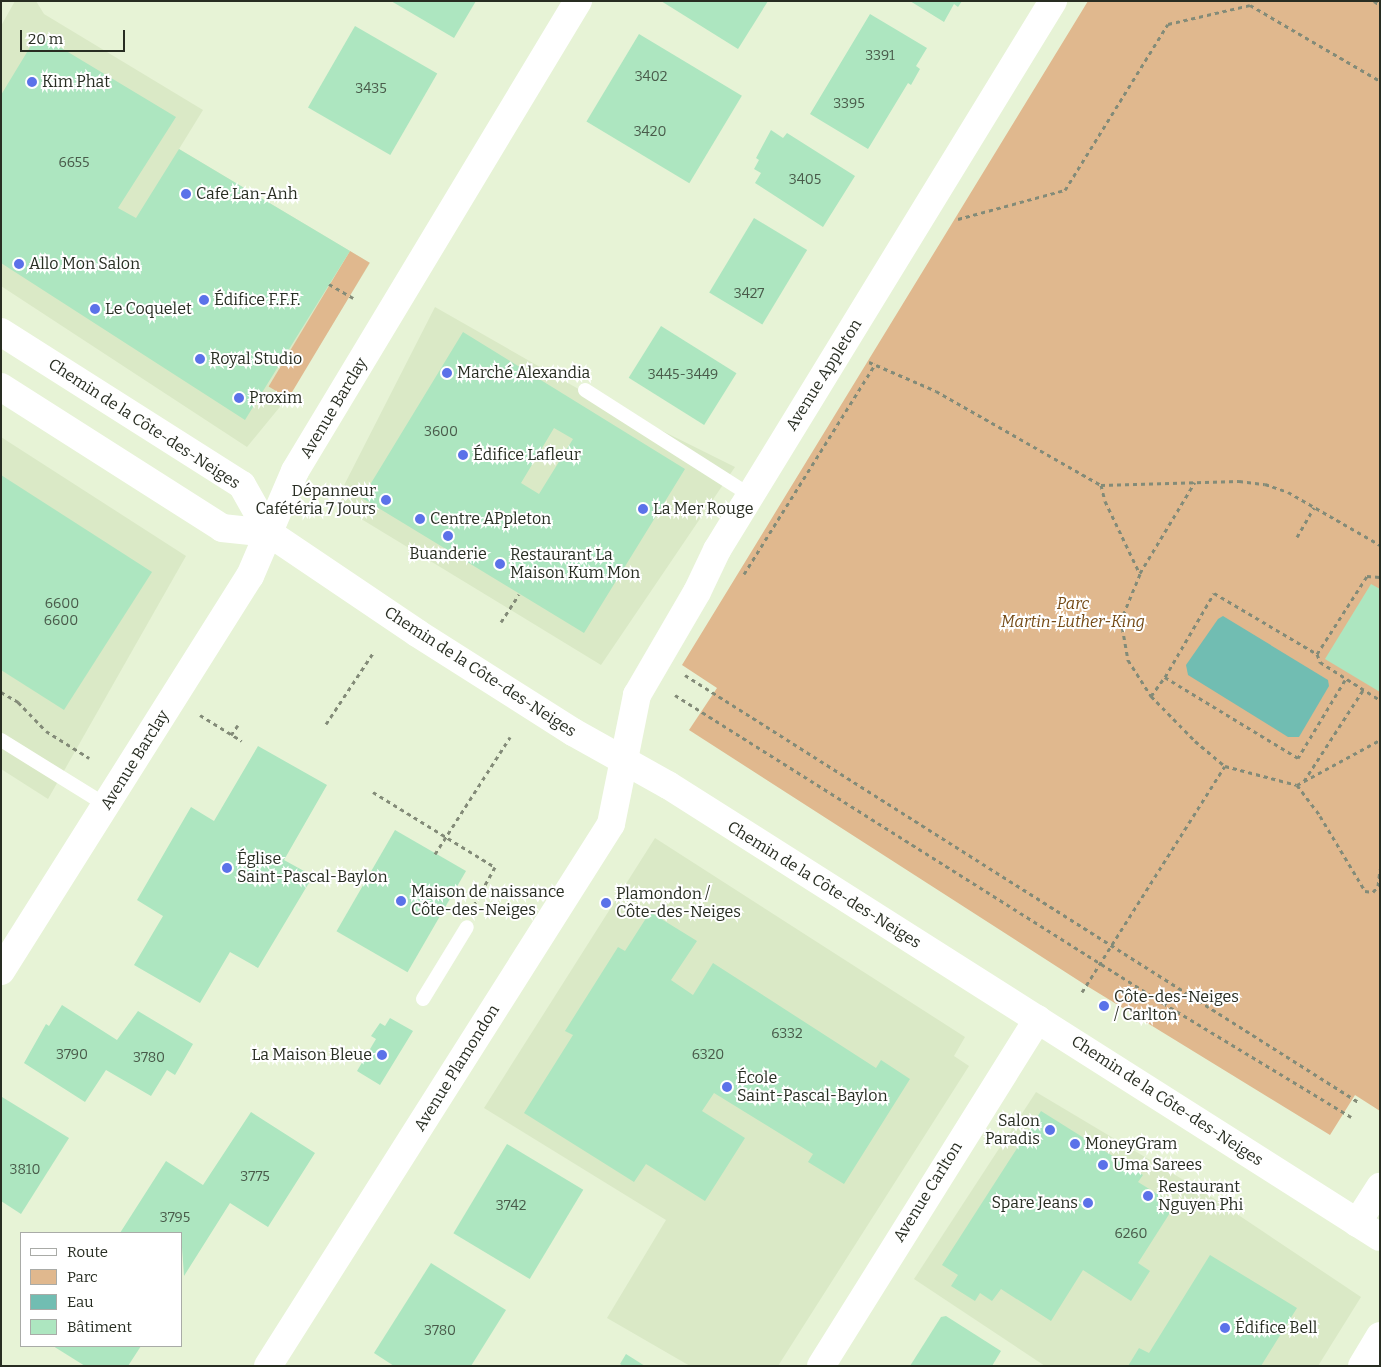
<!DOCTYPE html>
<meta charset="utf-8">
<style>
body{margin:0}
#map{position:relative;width:1381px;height:1367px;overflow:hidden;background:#e7f3d6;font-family:Bitter,serif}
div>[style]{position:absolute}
.built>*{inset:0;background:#dae9c6}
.green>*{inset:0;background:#e0b88e;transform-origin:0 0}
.water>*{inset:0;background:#71bdb2}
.building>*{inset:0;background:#ade6c0;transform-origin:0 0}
.path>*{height:3px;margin-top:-1.5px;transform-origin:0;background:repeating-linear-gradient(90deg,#838b78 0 4px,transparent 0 8px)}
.service>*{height:14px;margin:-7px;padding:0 7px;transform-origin:7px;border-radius:7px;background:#fff}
.minor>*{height:28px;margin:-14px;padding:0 14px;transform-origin:14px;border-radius:14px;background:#fff}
.secondary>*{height:28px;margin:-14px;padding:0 14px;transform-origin:14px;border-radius:14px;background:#fff}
.dots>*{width:14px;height:14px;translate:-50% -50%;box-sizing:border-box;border:2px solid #fff;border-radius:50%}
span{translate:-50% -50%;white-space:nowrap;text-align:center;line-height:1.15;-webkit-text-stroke:4px #fff;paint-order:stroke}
.number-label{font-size:14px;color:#495b4a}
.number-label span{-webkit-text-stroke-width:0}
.poi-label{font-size:16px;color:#282d22}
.left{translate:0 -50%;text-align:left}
.right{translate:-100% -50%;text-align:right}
.street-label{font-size:16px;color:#282d22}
.park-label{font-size:16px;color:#744a16;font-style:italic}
.frame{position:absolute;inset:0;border:2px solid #282d22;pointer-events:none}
.legend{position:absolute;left:20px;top:1232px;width:162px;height:115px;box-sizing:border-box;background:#fff;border:1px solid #a9aba7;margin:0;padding:6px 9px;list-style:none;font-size:15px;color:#282d22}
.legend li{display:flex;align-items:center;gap:10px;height:25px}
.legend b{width:25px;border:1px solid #a9aba7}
.scale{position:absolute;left:20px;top:30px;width:105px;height:22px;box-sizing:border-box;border:2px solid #282d22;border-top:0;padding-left:6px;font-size:15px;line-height:18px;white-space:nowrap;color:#282d22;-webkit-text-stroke:4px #fff;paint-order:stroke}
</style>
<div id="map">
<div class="built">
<div style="clip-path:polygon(15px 1px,36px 1px,44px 14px,203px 110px,179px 149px,370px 263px,288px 397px,247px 447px,1px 286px,1px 26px)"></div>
<div style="clip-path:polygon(435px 307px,582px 391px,735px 467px,601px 665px,335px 503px)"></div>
<div style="clip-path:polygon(1px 437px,186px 556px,48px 799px,1px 769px)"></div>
<div style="clip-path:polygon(655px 838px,965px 1037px,954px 1056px,969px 1066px,778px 1366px,690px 1366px,607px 1318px,666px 1220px,484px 1108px)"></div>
<div style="clip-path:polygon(1036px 1092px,1207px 1194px,1361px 1297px,1318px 1366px,1045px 1366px,914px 1279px)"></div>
</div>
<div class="green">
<div style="clip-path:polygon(1088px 1px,1380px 1px,1380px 1111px,1355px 1095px,1330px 1135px,1087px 986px,689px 730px,717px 688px,682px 665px)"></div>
<div style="left:350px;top:251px;width:23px;height:158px;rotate:31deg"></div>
</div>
<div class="water">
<div style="clip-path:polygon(1223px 616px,1328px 680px,1329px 686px,1299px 737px,1288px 737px,1188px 675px,1186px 665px,1218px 619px)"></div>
</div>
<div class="building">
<div style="clip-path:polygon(391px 1px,476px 1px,454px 38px)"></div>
<div style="clip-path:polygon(661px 1px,768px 1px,738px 49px)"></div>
<div style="clip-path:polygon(910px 1px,962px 1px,958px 7px,954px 4px,944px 22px)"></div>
<div style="clip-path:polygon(870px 14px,927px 48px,916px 66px,920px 69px,911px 85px,908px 83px,868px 149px,810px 114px)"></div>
<div style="left:355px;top:26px;width:95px;height:94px;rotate:30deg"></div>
<div style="clip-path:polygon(38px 34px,176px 117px,118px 208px,136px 218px,179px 149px,350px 251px,245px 420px,1px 263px,1px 95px)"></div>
<div style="left:639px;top:34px;width:120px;height:102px;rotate:31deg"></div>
<div style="clip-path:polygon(771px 130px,783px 138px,787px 133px,855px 176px,823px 227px,755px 183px,761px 173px,754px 169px,759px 160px,756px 158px)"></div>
<div style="left:754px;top:218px;width:62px;height:87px;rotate:31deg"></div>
<div style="left:661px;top:326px;width:89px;height:61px;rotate:32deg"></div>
<div style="clip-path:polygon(evenodd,463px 332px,685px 469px,584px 633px,362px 498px,463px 332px,554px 428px,573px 439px,539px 494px,521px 483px,554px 428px)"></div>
<div style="clip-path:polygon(1px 475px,152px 572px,64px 710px,1px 670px)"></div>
<div style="clip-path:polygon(1371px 584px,1380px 589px,1380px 692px,1325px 659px)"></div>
<div style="clip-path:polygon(258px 746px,327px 785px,284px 860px,313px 876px,258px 968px,230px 952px,200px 1003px,134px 965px,163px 916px,137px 900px,191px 807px,214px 821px)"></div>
<div style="left:395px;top:830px;width:82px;height:117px;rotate:30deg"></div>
<div style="clip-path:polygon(650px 912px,697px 941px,671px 980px,693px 995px,713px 963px,876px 1068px,881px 1060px,910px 1079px,844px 1184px,808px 1162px,813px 1154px,714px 1093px,702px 1111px,745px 1138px,705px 1201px,646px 1164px,634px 1182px,524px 1113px,573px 1035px,565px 1031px,618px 947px,625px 951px)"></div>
<div style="clip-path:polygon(62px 1005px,117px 1040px,138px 1011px,193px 1044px,175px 1075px,167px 1070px,151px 1096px,106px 1070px,85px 1102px,24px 1063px,46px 1024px,49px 1026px)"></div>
<div style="clip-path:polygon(390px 1018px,413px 1031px,380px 1085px,357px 1071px,376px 1039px,371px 1036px,380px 1023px,385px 1026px)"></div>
<div style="clip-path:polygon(2px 1097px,69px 1138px,21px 1214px,1px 1201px)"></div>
<div style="clip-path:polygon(1041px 1111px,1143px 1175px,1138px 1182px,1175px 1205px,1138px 1263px,1150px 1271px,1131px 1301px,1083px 1270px,1051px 1321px,1001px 1289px,992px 1301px,980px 1293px,975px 1301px,951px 1286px,958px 1275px,942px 1265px)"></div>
<div style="clip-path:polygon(251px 1112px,315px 1153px,268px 1227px,230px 1203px,184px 1276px,181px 1233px,120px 1233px,166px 1161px,203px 1185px)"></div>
<div style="left:507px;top:1144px;width:89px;height:104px;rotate:31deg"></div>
<div style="clip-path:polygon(1210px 1255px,1297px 1308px,1261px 1366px,1128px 1366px,1139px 1348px,1149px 1353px)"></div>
<div style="clip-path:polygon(431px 1263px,506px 1310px,471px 1366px,394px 1366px,374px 1353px)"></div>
<div style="clip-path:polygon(946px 1316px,1001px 1351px,992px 1366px,910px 1366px,941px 1317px)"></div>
<div style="clip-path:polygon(53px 1346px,141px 1346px,128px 1366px,85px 1366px)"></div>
<div style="clip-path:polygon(626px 1354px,645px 1366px,623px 1366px,620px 1364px)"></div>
</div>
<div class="path">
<div style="left:1374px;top:1px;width:7px;rotate:34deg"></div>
<div style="left:958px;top:219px;width:111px;rotate:-15.2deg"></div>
<div style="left:1065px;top:190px;width:195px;rotate:-58.2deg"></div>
<div style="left:1168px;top:24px;width:84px;rotate:-13deg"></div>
<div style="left:1250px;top:5px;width:151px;rotate:30.3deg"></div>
<div style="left:329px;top:284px;width:28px;rotate:30deg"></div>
<div style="left:869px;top:362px;width:73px;rotate:23.4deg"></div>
<div style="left:936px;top:391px;width:190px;rotate:29.7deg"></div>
<div style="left:1101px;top:485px;width:16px;rotate:76deg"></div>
<div style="left:1105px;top:501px;width:81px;rotate:64.4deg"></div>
<div style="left:1140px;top:574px;width:50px;rotate:112.4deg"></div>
<div style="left:1121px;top:620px;width:41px;rotate:80.1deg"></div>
<div style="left:1128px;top:660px;width:43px;rotate:57.4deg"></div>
<div style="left:1151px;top:696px;width:63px;rotate:45.6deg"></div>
<div style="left:1195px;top:741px;width:39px;rotate:40deg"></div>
<div style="left:1101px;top:485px;width:138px;rotate:-1.7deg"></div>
<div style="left:1239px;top:481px;width:26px;rotate:7deg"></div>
<div style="left:1265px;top:484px;width:24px;rotate:19deg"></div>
<div style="left:1288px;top:492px;width:106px;rotate:29.9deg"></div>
<div style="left:1297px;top:537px;width:34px;rotate:-60deg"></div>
<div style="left:1140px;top:573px;width:106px;rotate:-58.9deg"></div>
<div style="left:744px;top:574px;width:248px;rotate:-58deg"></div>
<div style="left:501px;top:622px;width:33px;rotate:-57deg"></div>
<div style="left:1317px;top:654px;width:9px;rotate:69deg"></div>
<div style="left:1320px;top:662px;width:71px;rotate:32.3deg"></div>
<div style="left:685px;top:675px;width:799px;rotate:32.38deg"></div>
<div style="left:1345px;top:680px;width:91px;rotate:121.1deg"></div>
<div style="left:1298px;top:758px;width:156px;rotate:-148.7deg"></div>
<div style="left:1165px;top:677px;width:97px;rotate:-59.7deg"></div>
<div style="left:1214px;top:593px;width:120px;rotate:30.6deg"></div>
<div style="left:1317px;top:654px;width:93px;rotate:-57.3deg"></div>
<div style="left:1367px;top:576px;width:13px;rotate:4deg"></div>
<div style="left:1px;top:692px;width:20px;rotate:30deg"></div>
<div style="left:18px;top:702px;width:40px;rotate:46deg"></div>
<div style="left:46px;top:731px;width:51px;rotate:32.1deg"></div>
<div style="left:675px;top:695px;width:577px;rotate:32.26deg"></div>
<div style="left:1163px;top:1003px;width:220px;rotate:31.2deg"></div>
<div style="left:1151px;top:696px;width:24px;rotate:-54deg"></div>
<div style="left:200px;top:715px;width:49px;rotate:31.8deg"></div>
<div style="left:326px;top:724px;width:85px;rotate:-56.5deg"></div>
<div style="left:231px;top:735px;width:12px;rotate:-55deg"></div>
<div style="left:1304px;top:781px;width:108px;rotate:-57deg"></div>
<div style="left:1297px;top:785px;width:94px;rotate:-28.5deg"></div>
<div style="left:373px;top:792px;width:143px;rotate:31.6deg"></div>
<div style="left:495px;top:867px;width:41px;rotate:119.1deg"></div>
<div style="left:435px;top:854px;width:139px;rotate:-57.3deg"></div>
<div style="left:1082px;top:992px;width:267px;rotate:-57.7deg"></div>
<div style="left:1225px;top:766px;width:74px;rotate:14.8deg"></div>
<div style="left:1297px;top:785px;width:39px;rotate:53deg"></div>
<div style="left:1320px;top:816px;width:87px;rotate:59deg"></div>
<div style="left:1365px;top:891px;width:8px;rotate:7deg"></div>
<div style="left:1373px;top:892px;width:8px;rotate:-50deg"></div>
<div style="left:1378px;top:886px;width:17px;rotate:-83deg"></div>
</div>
<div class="service">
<div style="left:585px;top:390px;width:196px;rotate:32.5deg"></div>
<div style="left:1px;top:740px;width:123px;rotate:31.8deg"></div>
<div style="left:423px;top:999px;width:84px;rotate:-58.6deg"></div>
</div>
<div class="minor">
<div style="left:1px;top:971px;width:467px;rotate:-57.8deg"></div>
<div style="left:250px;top:576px;width:114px;rotate:-66.8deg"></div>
<div style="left:295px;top:471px;width:549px;rotate:-58.95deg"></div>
<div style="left:1357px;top:1223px;width:43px;rotate:-57.4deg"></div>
<div style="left:268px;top:1366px;width:641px;rotate:-57.67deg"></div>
<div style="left:611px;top:824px;width:132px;rotate:-78.6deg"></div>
<div style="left:637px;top:695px;width:119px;rotate:-59.8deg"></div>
<div style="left:697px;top:592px;width:47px;rotate:-64.5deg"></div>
<div style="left:717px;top:550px;width:644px;rotate:-58.53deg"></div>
<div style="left:821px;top:1366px;width:409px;rotate:-58deg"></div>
<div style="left:1362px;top:1366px;width:35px;rotate:-59deg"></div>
</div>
<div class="secondary">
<div style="left:1px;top:332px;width:285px;rotate:32.4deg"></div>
<div style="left:242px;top:485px;width:55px;rotate:60.6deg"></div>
<div style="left:269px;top:533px;width:179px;rotate:34deg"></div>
<div style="left:417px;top:633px;width:185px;rotate:32.4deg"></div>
<div style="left:573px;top:732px;width:109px;rotate:29.2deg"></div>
<div style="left:668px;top:785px;width:843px;rotate:32.41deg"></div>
<div style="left:1px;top:387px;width:262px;rotate:32.5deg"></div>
<div style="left:222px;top:528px;width:47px;rotate:6.1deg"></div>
</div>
<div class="dots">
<div style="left:32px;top:82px;background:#5b72e9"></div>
<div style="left:186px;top:194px;background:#5b72e9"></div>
<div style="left:19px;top:264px;background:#5b72e9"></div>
<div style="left:204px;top:300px;background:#5b72e9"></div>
<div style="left:95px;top:309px;background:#5b72e9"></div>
<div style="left:200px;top:359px;background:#5b72e9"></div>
<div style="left:447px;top:373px;background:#5b72e9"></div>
<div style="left:239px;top:398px;background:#5b72e9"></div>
<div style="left:463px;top:455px;background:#5b72e9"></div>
<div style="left:386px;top:500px;background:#5b72e9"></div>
<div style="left:643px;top:509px;background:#5b72e9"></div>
<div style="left:420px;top:519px;background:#5b72e9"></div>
<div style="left:448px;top:536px;background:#5b72e9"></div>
<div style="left:500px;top:564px;background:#5b72e9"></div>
<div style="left:227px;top:868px;background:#5b72e9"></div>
<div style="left:401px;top:901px;background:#5b72e9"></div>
<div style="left:606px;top:903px;background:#5b72e9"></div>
<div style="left:1104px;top:1006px;background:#5b72e9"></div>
<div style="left:382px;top:1055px;background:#5b72e9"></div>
<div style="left:727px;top:1087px;background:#5b72e9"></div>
<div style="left:1050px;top:1130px;background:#5b72e9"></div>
<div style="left:1075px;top:1144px;background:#5b72e9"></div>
<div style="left:1103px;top:1165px;background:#5b72e9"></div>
<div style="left:1148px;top:1196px;background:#5b72e9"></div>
<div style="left:1088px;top:1203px;background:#5b72e9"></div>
<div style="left:1225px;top:1328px;background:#5b72e9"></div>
</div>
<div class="number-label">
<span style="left:880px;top:56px">3391</span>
<span style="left:651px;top:77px">3402</span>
<span style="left:371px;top:89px">3435</span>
<span style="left:849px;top:104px">3395</span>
<span style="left:650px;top:132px">3420</span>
<span style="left:74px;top:163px">6655</span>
<span style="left:805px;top:180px">3405</span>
<span style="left:749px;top:294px">3427</span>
<span style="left:683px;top:375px">3445-3449</span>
<span style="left:441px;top:432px">3600</span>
<span style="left:62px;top:604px">6600</span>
<span style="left:61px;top:621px">6600</span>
<span style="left:787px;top:1034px">6332</span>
<span style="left:72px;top:1055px">3790</span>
<span style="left:708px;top:1055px">6320</span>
<span style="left:149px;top:1058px">3780</span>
<span style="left:25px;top:1170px">3810</span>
<span style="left:255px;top:1177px">3775</span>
<span style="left:511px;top:1206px">3742</span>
<span style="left:175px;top:1218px">3795</span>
<span style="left:1131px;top:1234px">6260</span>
<span style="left:440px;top:1331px">3780</span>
</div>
<div class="poi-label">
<span class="left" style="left:42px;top:82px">Kim Phat</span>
<span class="left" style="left:196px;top:194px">Cafe Lan-Anh</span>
<span class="left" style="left:29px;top:264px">Allo Mon Salon</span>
<span class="left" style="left:214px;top:300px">Édifice F.F.F.</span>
<span class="left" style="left:105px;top:309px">Le Coquelet</span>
<span class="left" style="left:210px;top:359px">Royal Studio</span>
<span class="left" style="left:457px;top:373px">Marché Alexandia</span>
<span class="left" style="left:249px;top:398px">Proxim</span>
<span class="left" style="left:473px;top:455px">Édifice Lafleur</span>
<span class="right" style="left:376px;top:500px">Dépanneur<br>Cafétéria 7 Jours</span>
<span class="left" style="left:653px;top:509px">La Mer Rouge</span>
<span class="left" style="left:430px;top:519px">Centre APpleton</span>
<span style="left:448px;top:554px">Buanderie</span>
<span class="left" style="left:510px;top:564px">Restaurant La<br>Maison Kum Mon</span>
<span class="left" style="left:237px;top:868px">Église<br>Saint-Pascal-Baylon</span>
<span class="left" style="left:411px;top:901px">Maison de naissance<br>Côte-des-Neiges</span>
<span class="left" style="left:616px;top:903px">Plamondon /<br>Côte-des-Neiges</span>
<span class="left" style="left:1114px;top:1006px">Côte-des-Neiges<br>/ Carlton</span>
<span class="right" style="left:372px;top:1055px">La Maison Bleue</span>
<span class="left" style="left:737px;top:1087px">École<br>Saint-Pascal-Baylon</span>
<span class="right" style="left:1040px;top:1130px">Salon<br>Paradis</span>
<span class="left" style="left:1085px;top:1144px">MoneyGram</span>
<span class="left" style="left:1113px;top:1165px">Uma Sarees</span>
<span class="left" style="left:1158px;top:1196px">Restaurant<br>Nguyen Phi</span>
<span class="right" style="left:1078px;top:1203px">Spare Jeans</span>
<span class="left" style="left:1235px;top:1328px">Édifice Bell</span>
</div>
<div class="street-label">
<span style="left:824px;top:375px;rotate:-58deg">Avenue Appleton</span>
<span style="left:334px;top:408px;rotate:-59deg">Avenue Barclay</span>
<span style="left:144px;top:424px;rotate:33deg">Chemin de la Côte-des-Neiges</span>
<span style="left:480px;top:672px;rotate:33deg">Chemin de la Côte-des-Neiges</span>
<span style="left:135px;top:760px;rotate:-58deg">Avenue Barclay</span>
<span style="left:824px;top:885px;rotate:32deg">Chemin de la Côte-des-Neiges</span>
<span style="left:457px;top:1068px;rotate:-58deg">Avenue Plamondon</span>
<span style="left:1167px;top:1101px;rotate:33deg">Chemin de la Côte-des-Neiges</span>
<span style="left:928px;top:1192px;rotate:-58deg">Avenue Carlton</span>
</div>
<div class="park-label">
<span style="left:1073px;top:613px">Parc<br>Martin-Luther-King</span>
</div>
<div class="frame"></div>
<ul class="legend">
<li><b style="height:6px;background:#fff"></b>Route</li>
<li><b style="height:14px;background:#e0b88e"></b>Parc</li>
<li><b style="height:14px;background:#71bdb2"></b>Eau</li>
<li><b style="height:14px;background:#ade6c0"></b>Bâtiment</li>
</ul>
<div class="scale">20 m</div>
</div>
